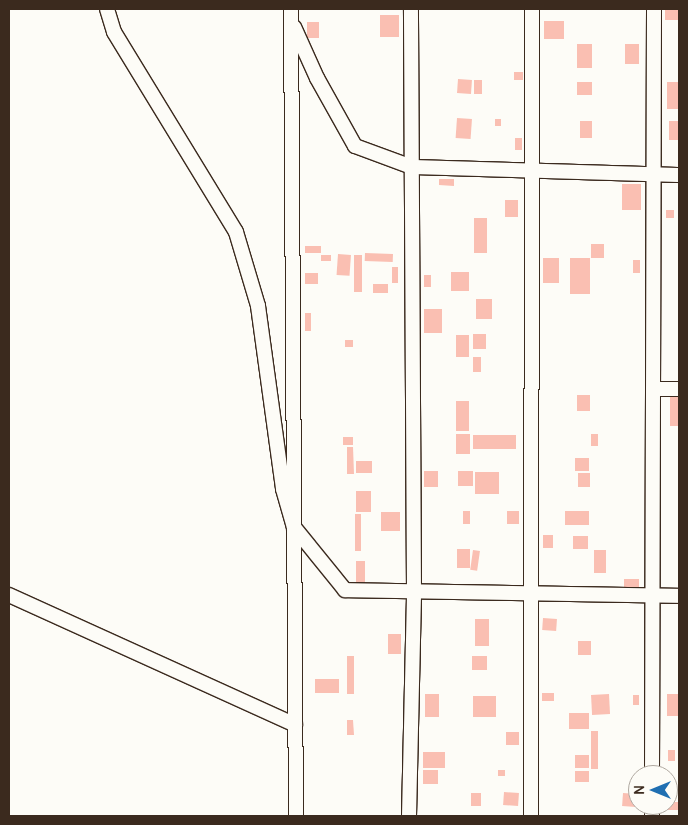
<!DOCTYPE html>
<style>
body{margin:0}
#map{position:relative;width:688px;height:825px;overflow:hidden;background:#fdfcf7;font-family:Delius,sans-serif}
div>[style]{position:absolute}
.building>*{inset:0;background:#fabfb2;transform-origin:0 0}
.roads{filter:drop-shadow(1px 0 #3b2a1e) drop-shadow(-1px 0 #3b2a1e) drop-shadow(0 1px #3b2a1e) drop-shadow(0 -1px #3b2a1e)}
.minor>*{height:14px;margin:-7px;padding:0 7px;transform-origin:7px;border-radius:7px;background:#fdfcf7}
span{translate:-50% -50%;white-space:nowrap;text-align:center;line-height:1.15;-webkit-text-stroke:4.5px #fdfcf7;paint-order:stroke}
.frame{position:absolute;inset:0;border:10px solid #3b2a1e;pointer-events:none}
.north{position:absolute;left:628px;top:765px;width:50px;height:50px;box-sizing:border-box;background:#fdfcf7;border:1px solid #afa8a0;border-radius:50%;rotate:270deg;font-size:14px;font-weight:700;line-height:20px;text-align:center;color:#3b2a1e}
.north::after{content:'';display:block;margin:auto;width:18px;height:22px;background:#1f6fb2;clip-path:polygon(50% 0,100% 100%,50% 72%,0 100%)}
</style>
<div id="map">
<div class="building">
<div style="left:665px;top:9px;width:14px;height:11px"></div>
<div style="left:380px;top:15px;width:19px;height:22px"></div>
<div style="left:544px;top:21px;width:20px;height:18px"></div>
<div style="left:307px;top:22px;width:12px;height:16px"></div>
<div style="left:577px;top:44px;width:15px;height:24px"></div>
<div style="left:625px;top:44px;width:14px;height:20px"></div>
<div style="left:514px;top:72px;width:9px;height:8px"></div>
<div style="left:458px;top:79px;width:14px;height:14px;rotate:4deg"></div>
<div style="left:474px;top:80px;width:8px;height:14px"></div>
<div style="left:577px;top:82px;width:15px;height:13px"></div>
<div style="left:667px;top:82px;width:12px;height:27px"></div>
<div style="left:457px;top:118px;width:15px;height:20px;rotate:4deg"></div>
<div style="left:495px;top:119px;width:6px;height:7px"></div>
<div style="left:580px;top:121px;width:12px;height:17px"></div>
<div style="left:669px;top:121px;width:10px;height:19px"></div>
<div style="left:515px;top:138px;width:7px;height:12px"></div>
<div style="clip-path:polygon(439px 179px,454px 179px,454px 186px,439px 185px)"></div>
<div style="left:622px;top:184px;width:19px;height:26px"></div>
<div style="left:505px;top:200px;width:13px;height:17px"></div>
<div style="left:666px;top:210px;width:8px;height:8px"></div>
<div style="left:474px;top:218px;width:13px;height:35px"></div>
<div style="left:591px;top:244px;width:13px;height:14px"></div>
<div style="left:305px;top:246px;width:16px;height:7px"></div>
<div style="left:365px;top:253px;width:28px;height:8px;rotate:2deg"></div>
<div style="left:338px;top:254px;width:13px;height:21px;rotate:4deg"></div>
<div style="left:321px;top:255px;width:10px;height:6px"></div>
<div style="left:354px;top:255px;width:8px;height:37px"></div>
<div style="left:543px;top:258px;width:16px;height:25px"></div>
<div style="left:570px;top:258px;width:20px;height:36px"></div>
<div style="left:633px;top:260px;width:7px;height:13px"></div>
<div style="left:392px;top:267px;width:6px;height:16px"></div>
<div style="left:451px;top:272px;width:18px;height:19px"></div>
<div style="left:305px;top:273px;width:13px;height:11px"></div>
<div style="left:424px;top:275px;width:7px;height:12px"></div>
<div style="left:373px;top:284px;width:15px;height:9px"></div>
<div style="left:476px;top:299px;width:16px;height:20px"></div>
<div style="left:424px;top:309px;width:18px;height:24px"></div>
<div style="left:305px;top:313px;width:6px;height:18px"></div>
<div style="left:473px;top:334px;width:13px;height:15px"></div>
<div style="left:456px;top:335px;width:13px;height:22px"></div>
<div style="left:345px;top:340px;width:8px;height:7px"></div>
<div style="left:473px;top:357px;width:8px;height:15px"></div>
<div style="left:577px;top:395px;width:13px;height:16px"></div>
<div style="left:670px;top:397px;width:9px;height:29px"></div>
<div style="left:456px;top:401px;width:13px;height:30px"></div>
<div style="left:456px;top:434px;width:14px;height:20px"></div>
<div style="left:591px;top:434px;width:7px;height:12px"></div>
<div style="left:473px;top:435px;width:43px;height:14px"></div>
<div style="left:343px;top:437px;width:10px;height:8px"></div>
<div style="clip-path:polygon(347px 447px,353px 447px,354px 474px,347px 474px)"></div>
<div style="left:575px;top:458px;width:14px;height:13px"></div>
<div style="left:356px;top:461px;width:16px;height:12px"></div>
<div style="left:424px;top:471px;width:14px;height:16px"></div>
<div style="left:458px;top:471px;width:15px;height:15px"></div>
<div style="left:475px;top:472px;width:24px;height:22px"></div>
<div style="left:578px;top:473px;width:12px;height:14px"></div>
<div style="left:356px;top:491px;width:15px;height:21px"></div>
<div style="left:463px;top:511px;width:7px;height:13px"></div>
<div style="left:507px;top:511px;width:12px;height:13px"></div>
<div style="left:565px;top:511px;width:24px;height:14px"></div>
<div style="left:381px;top:512px;width:19px;height:19px"></div>
<div style="left:355px;top:514px;width:6px;height:37px"></div>
<div style="left:543px;top:535px;width:10px;height:13px"></div>
<div style="left:573px;top:536px;width:15px;height:13px"></div>
<div style="left:457px;top:549px;width:13px;height:19px"></div>
<div style="left:473px;top:550px;width:7px;height:20px;rotate:8deg"></div>
<div style="left:594px;top:550px;width:12px;height:23px"></div>
<div style="left:356px;top:561px;width:9px;height:22px"></div>
<div style="left:624px;top:579px;width:15px;height:8px"></div>
<div style="left:543px;top:618px;width:14px;height:12px;rotate:4deg"></div>
<div style="left:475px;top:619px;width:14px;height:27px"></div>
<div style="left:388px;top:634px;width:13px;height:20px"></div>
<div style="left:578px;top:641px;width:13px;height:14px"></div>
<div style="left:347px;top:656px;width:7px;height:38px"></div>
<div style="left:472px;top:656px;width:15px;height:14px"></div>
<div style="left:315px;top:679px;width:24px;height:14px"></div>
<div style="left:554px;top:693px;width:8px;height:12px;rotate:90deg"></div>
<div style="left:425px;top:694px;width:14px;height:23px"></div>
<div style="left:609px;top:694px;width:20px;height:18px;rotate:87deg"></div>
<div style="left:667px;top:694px;width:12px;height:22px"></div>
<div style="left:633px;top:695px;width:6px;height:10px"></div>
<div style="left:496px;top:696px;width:21px;height:23px;rotate:90deg"></div>
<div style="left:569px;top:713px;width:20px;height:16px"></div>
<div style="clip-path:polygon(347px 720px,353px 720px,354px 735px,347px 735px)"></div>
<div style="left:591px;top:731px;width:7px;height:38px"></div>
<div style="left:506px;top:732px;width:13px;height:13px"></div>
<div style="left:668px;top:750px;width:7px;height:11px"></div>
<div style="left:423px;top:752px;width:22px;height:16px"></div>
<div style="left:575px;top:755px;width:14px;height:13px"></div>
<div style="left:423px;top:770px;width:15px;height:14px"></div>
<div style="left:498px;top:770px;width:7px;height:6px"></div>
<div style="left:575px;top:771px;width:14px;height:11px"></div>
<div style="left:504px;top:792px;width:15px;height:13px;rotate:4deg"></div>
<div style="left:471px;top:793px;width:10px;height:13px"></div>
<div style="left:623px;top:793px;width:14px;height:13px;rotate:4deg"></div>
<div style="left:668px;top:802px;width:11px;height:8px"></div>
</div>
<div class="roads">
<div class="minor">
<div style="left:107px;top:9px;width:24px;rotate:73deg"></div>
<div style="left:114px;top:32px;width:234px;rotate:58.6deg"></div>
<div style="left:236px;top:232px;width:77px;rotate:73.4deg"></div>
<div style="left:258px;top:306px;width:185px;rotate:82.2deg"></div>
<div style="left:283px;top:489px;width:40px;rotate:74deg"></div>
<div style="left:294px;top:527px;width:81px;rotate:51deg"></div>
<div style="left:345px;top:590px;width:334px;rotate:1deg"></div>
<div style="left:291px;top:9px;width:807px;rotate:89.65deg"></div>
<div style="left:294px;top:27px;width:56px;rotate:65.7deg"></div>
<div style="left:317px;top:78px;width:78px;rotate:60.8deg"></div>
<div style="left:355px;top:146px;width:61px;rotate:20.2deg"></div>
<div style="left:412px;top:167px;width:267px;rotate:1.7deg"></div>
<div style="left:653px;top:389px;width:26px"></div>
<div style="left:9px;top:595px;width:314px;rotate:24.4deg"></div>
<div style="left:652px;top:775px;width:766px;rotate:-89.85deg"></div>
<div style="left:409px;top:816px;width:225px;rotate:-88.7deg"></div>
<div style="left:414px;top:591px;width:582px;rotate:-90.3deg"></div>
<div style="left:531px;top:816px;width:807px;rotate:-89.93deg"></div>
<div style="left:652px;top:816px;width:11px;rotate:-90deg"></div>
</div>
</div>
<div class="frame"></div>
<div class="north">N</div>
</div>
